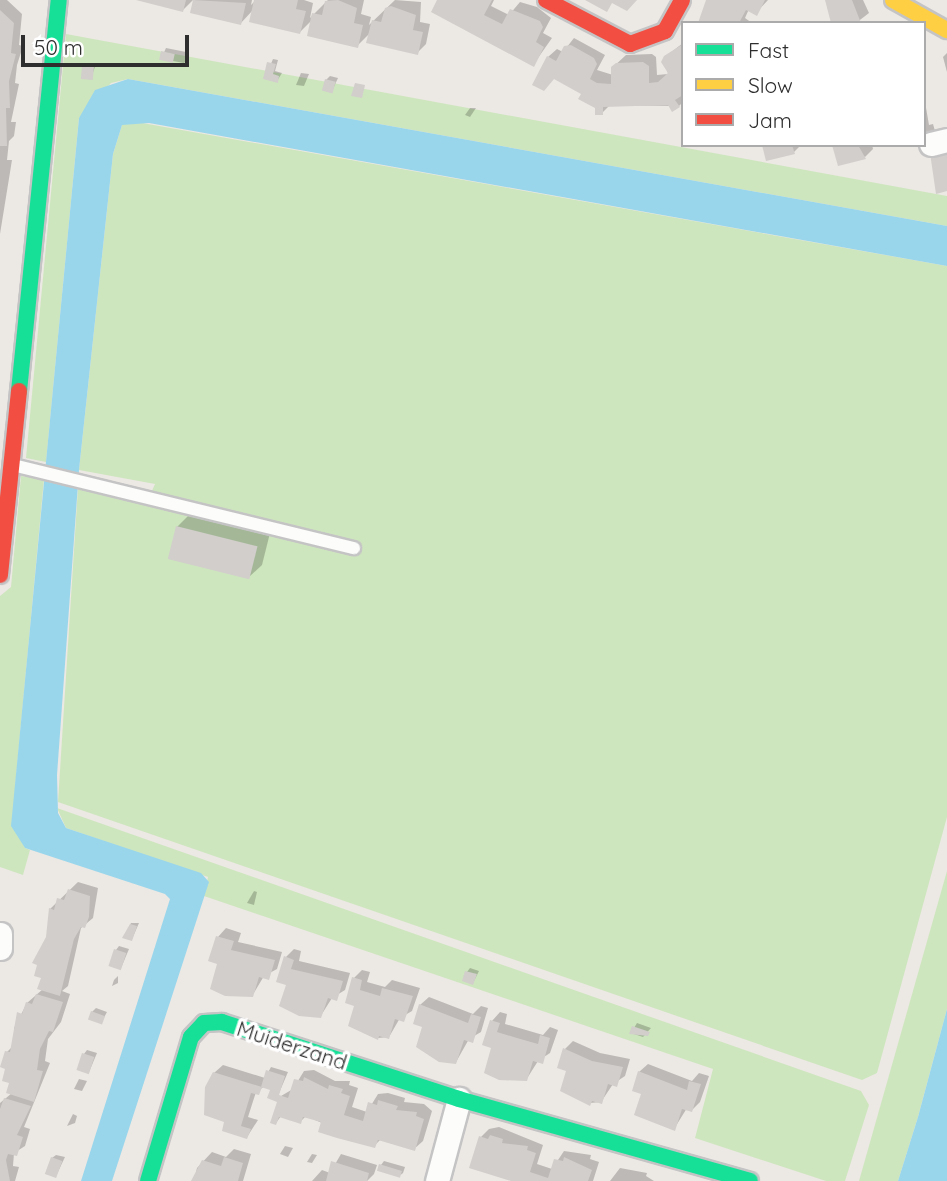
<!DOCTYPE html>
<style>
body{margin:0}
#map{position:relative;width:947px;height:1181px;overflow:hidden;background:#ece8e4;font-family:Quicksand,sans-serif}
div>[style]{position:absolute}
.green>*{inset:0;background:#cee6be}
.water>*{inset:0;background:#99d6ec}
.shadow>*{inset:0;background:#0003}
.building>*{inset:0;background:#d1cecb;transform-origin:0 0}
.roads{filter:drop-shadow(2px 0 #c5c4c5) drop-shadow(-2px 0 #c5c4c5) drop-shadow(0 2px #c5c4c5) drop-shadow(0 -2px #c5c4c5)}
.lane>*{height:12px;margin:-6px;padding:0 6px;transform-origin:6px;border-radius:6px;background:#fcfcfb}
.street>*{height:23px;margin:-11.5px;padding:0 11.5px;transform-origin:11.5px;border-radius:11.5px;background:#fcfcfb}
.fast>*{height:16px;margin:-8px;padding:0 8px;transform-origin:8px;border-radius:8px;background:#16e098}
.slow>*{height:16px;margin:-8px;padding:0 8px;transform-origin:8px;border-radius:8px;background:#ffcf43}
.jam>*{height:16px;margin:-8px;padding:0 8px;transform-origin:8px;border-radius:8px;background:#f24e42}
span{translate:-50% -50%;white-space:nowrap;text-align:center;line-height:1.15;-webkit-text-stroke:7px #fff;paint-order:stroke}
.street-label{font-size:21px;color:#2e2e2e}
.legend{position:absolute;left:681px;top:21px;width:245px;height:126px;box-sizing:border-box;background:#fff;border:2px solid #ababab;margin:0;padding:9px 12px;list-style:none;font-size:21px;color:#2e2e2e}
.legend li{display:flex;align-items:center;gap:14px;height:35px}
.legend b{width:35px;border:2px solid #ababab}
.scale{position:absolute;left:21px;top:35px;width:168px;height:32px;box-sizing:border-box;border:4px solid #2e2e2e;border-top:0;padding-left:9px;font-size:21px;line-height:24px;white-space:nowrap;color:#2e2e2e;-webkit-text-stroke:5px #fff;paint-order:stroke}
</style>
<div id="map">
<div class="green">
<div style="clip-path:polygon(66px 34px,947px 196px,947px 226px,128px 79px,111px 83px,79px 118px,46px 462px,26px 458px)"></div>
<div style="clip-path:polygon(131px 121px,947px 266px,947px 817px,877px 1073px,862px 1080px,58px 802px,78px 487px,148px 500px,155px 484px,79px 470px,113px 154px,122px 125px)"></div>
<div style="clip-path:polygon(21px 476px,44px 479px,15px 788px,25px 848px,30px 850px,23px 875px,0 867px,0 596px,11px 587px)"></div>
<div style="clip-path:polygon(57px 808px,861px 1091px,869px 1105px,845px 1181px,826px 1181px,695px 1138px,713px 1069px,204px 896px,208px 877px,66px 828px)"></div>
<div style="clip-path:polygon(947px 871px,947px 1009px,918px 1117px,898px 1181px,859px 1181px)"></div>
</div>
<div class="water">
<div style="clip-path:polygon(128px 79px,947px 226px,947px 266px,149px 123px,122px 125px,113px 154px,79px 470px,57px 775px,58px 813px,66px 828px,201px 873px,209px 882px,112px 1181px,81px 1181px,170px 899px,165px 894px,25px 848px,11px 826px,79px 118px,95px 90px)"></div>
<div style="clip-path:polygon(947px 1009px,947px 1181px,898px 1181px,918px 1117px)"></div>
</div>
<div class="shadow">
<div style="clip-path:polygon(0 0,7px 0,22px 14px,19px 45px,23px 46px,17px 65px,15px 83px,19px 84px,11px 122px,16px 122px,14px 136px,9px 141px,7px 160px,12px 160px,0 234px)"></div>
<div style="clip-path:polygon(139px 0,193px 0,183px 10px)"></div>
<div style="clip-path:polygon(195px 0,252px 0,251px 5px,256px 0,304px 0,313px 3px,310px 18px,328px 0,364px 0,361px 14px,371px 17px,369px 25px,395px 0,421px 2px,420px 22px,430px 24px,426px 44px,417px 53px,370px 33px,357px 46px,312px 20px,300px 32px,253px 10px,240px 24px,192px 12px)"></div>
<div style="clip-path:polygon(439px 0,494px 0,491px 6px,509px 15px,520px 2px,537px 7px,551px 18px,543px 33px,552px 38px,533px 65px)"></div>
<div style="clip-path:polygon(709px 0,768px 0,756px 13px,749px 9px,745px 18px,752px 23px,700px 23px)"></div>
<div style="clip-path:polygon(827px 0,863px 0,869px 13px,856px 23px)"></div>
<div style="clip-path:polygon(574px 38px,605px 55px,597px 70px,613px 75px,612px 68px,626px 55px,652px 54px,656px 57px,657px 75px,668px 74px,665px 57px,683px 43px,683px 102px,679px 106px,610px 105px,602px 113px,548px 57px,557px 49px,563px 52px)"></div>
<div style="clip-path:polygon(166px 48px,186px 52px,187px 60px,184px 63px,161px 59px)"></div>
<div style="clip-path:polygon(947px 53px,947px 72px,943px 57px)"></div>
<div style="clip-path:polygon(273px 59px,278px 60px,275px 71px,282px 73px,277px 81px,265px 78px)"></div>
<div style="clip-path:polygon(87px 63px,96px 64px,91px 78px,84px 67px)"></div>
<div style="clip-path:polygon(301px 73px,309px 74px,304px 86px,296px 85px)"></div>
<div style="clip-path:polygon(330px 76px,338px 78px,332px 91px,326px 80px)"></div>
<div style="clip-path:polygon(924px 96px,929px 125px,933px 124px,935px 131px,924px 140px)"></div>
<div style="clip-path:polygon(470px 108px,476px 108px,470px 117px,465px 115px)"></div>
<div style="clip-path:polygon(764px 145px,801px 145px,794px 152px)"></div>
<div style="clip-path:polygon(834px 145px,872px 145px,873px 149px,865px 157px)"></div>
<div style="clip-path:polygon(190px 514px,270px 533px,262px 565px,249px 577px,177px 527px)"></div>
<div style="clip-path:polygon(78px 882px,98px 888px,93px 918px,81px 928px,68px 986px,62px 991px,70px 994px,61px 1022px,48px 1039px,45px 1061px,50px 1063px,24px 1127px,30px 1129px,25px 1146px,14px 1153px,13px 1166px,19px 1167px,15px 1181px,0 1181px,0 1103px,12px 1093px,7px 1052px,15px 1044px,14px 1028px,27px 1003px,43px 989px,50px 909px)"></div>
<div style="clip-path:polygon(254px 891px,257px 892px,254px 905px,247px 903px)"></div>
<div style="clip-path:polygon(131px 923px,139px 923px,132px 939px,124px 937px)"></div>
<div style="clip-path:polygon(226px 928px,241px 933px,238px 942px,282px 952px,277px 969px,264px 976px,252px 996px,220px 963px,218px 937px)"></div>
<div style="clip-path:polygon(119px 946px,129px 949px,121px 968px,116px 950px)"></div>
<div style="clip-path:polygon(294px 949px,301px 951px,299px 961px,350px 973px,345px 990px,332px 998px,320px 1017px,288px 984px,286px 957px)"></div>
<div style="clip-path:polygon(470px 968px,479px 971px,473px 983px,467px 972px)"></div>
<div style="clip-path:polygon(362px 970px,370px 972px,367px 982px,385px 987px,392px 980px,420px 988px,412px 1011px,400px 1018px,389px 1037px,378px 1038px,356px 1005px,354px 978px)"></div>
<div style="clip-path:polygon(118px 976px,118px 983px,112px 986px,114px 980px)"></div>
<div style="clip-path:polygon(429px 997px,473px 1014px,481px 1006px,488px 1008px,481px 1032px,469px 1039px,456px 1062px,424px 1026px,420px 1005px)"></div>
<div style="clip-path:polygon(96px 1008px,107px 1012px,101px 1023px,92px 1012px)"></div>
<div style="clip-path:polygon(500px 1012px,507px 1014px,505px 1024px,526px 1030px,543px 1035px,550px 1027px,558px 1030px,550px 1053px,538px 1061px,526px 1080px,486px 1072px,493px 1047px,492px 1021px)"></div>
<div style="clip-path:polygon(637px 1023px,651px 1028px,643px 1037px,631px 1033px)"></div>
<div style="clip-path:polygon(573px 1041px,600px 1053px,630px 1059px,625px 1076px,613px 1084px,601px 1102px,590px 1103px,568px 1070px,565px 1049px)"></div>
<div style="clip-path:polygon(87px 1050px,97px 1053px,89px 1072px,84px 1054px)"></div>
<div style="clip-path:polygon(648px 1064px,692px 1081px,699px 1073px,709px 1076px,700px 1102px,692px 1110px,687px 1108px,674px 1129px,643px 1093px,639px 1072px)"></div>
<div style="clip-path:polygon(223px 1065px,265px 1078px,271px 1067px,288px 1072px,276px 1100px,272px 1088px,265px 1086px,256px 1092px,248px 1117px,258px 1120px,247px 1137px,227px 1121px,214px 1073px)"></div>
<div style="clip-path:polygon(314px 1070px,335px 1081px,350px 1081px,349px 1085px,358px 1088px,352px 1107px,367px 1112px,378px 1094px,388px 1093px,405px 1098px,404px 1102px,424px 1104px,432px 1111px,423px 1141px,414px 1149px,381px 1139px,374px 1146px,306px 1116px,300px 1122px,281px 1116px,276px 1123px,281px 1096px,293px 1089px,304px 1071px)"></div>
<div style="clip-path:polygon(79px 1079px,87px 1081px,82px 1091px,74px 1089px)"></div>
<div style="clip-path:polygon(73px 1114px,77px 1116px,75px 1123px,67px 1126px)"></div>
<div style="clip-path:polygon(499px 1127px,543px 1145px,537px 1164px,552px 1169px,564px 1151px,591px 1155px,590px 1159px,599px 1162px,593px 1181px,517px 1181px,481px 1137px,489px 1129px)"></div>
<div style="clip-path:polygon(285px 1146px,293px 1148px,288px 1157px,280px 1154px)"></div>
<div style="clip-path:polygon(234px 1149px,251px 1154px,243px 1181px,194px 1181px,197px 1168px,212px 1152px,226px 1157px)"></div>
<div style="clip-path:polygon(312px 1154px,317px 1155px,312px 1163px,307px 1162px)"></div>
<div style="clip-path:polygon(341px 1154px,377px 1165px,374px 1174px,367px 1181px,312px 1181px,322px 1170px,330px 1173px)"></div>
<div style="clip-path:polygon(56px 1155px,65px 1157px,56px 1176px,52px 1158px)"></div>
<div style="clip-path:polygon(384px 1161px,405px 1167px,403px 1173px,399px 1176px,381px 1165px)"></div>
<div style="clip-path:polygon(620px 1168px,647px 1173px,646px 1176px,654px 1181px,610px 1181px)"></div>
</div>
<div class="building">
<div style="clip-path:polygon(136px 0,186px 0,183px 12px)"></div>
<div style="clip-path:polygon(193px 0,246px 3px,241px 25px,190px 13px)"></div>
<div style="clip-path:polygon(254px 0,298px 0,296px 9px,306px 11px,300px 34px,249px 22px)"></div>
<div style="clip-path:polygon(437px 0,492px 0,484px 15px,502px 24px,510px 9px,540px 21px,543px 27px,536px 42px,544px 47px,534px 67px,431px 12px)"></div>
<div style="clip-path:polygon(585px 0,637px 0,627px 11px,612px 3px,607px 12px)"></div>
<div style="clip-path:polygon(706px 0,765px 0,757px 16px,746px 10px,739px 23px,698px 23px)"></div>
<div style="clip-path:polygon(825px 0,852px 0,861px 23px,831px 23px)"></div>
<div style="clip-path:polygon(325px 1px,338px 0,357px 8px,354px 23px,363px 25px,358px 48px,307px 36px,312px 13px,322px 15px)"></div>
<div style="clip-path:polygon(391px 6px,416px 15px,413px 30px,423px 32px,418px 55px,366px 43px,372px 20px,381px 22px,385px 8px)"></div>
<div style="clip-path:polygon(0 10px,14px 23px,11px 53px,16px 54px,9px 81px,10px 108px,6px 108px,7px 146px,0 146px)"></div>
<div style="clip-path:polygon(683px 44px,683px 95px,675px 100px,680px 107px,672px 112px,668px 105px,603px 107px,603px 115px,595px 115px,595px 108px,578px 99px,581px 94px,554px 79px,544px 91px,532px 85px,547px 56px,556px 61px,564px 46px,571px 45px,594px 58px,597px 64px,590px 79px,597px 83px,611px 84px,611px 67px,616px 63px,643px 62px,649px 66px,649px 83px,658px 82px,668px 73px,661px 62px,664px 56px)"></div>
<div style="left:161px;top:51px;width:14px;height:9px;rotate:12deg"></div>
<div style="clip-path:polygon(267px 62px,276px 64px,273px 74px,279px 76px,278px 83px,263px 79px)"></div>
<div style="left:82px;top:66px;width:12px;height:13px;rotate:5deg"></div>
<div style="left:325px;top:79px;width:11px;height:12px;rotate:15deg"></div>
<div style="clip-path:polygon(355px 83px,365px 85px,362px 98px,351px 96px)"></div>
<div style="clip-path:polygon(762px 145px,792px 145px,795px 154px,766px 161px)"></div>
<div style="clip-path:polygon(832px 145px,858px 145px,866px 159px,838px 166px)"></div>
<div style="clip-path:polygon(947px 149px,947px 191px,936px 194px,930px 153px)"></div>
<div style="left:176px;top:526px;width:84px;height:34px;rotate:14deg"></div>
<div style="clip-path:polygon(68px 889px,90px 896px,89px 917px,85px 928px,81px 927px,74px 939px,60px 996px,37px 989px,41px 978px,34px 976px,37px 965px,32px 963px,46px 937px,49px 908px,54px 910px,57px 898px,64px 900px)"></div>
<div style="clip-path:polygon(130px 924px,137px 926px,132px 941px,122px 938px)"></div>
<div style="clip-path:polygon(216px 936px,234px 941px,231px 950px,275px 960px,269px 980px,259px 977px,253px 997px,225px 996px,210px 989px,217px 964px,208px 961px)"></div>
<div style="left:114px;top:949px;width:13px;height:18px;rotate:18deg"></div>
<div style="clip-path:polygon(284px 956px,294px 960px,291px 969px,343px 981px,337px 1001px,328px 998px,321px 1018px,299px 1016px,279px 1006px,286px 985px,276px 982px)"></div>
<div style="clip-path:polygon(465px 971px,477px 974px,473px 985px,462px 981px)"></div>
<div style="clip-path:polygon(352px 977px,362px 980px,360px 990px,380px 996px,382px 988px,413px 996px,404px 1022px,395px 1019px,389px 1039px,379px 1036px,378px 1040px,348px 1026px,354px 1006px,345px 1003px)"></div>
<div style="clip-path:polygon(36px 994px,63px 1002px,53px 1032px,49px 1031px,40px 1049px,37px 1070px,43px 1071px,34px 1102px,6px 1093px,9px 1083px,2px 1081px,5px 1069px,0 1067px,5px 1051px,10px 1052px,17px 1012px,22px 1014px,26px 1002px,32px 1004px)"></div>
<div style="clip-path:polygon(419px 1004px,468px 1023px,471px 1014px,481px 1017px,473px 1043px,464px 1040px,456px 1064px,439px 1062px,416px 1047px,422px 1027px,413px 1024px)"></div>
<div style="left:91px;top:1011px;width:15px;height:9px;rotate:20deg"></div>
<div style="clip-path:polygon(490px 1020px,500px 1023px,497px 1032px,517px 1038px,538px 1044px,540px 1035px,550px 1038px,543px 1064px,533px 1061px,527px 1081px,499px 1080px,484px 1073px,491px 1048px,482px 1045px)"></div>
<div style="clip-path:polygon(632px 1026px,650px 1032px,648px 1036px,629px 1034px)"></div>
<div style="clip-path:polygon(563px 1048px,592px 1061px,623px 1067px,617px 1087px,608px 1084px,602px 1104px,592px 1101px,590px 1106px,560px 1091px,566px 1071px,557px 1068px)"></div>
<div style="left:82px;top:1053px;width:13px;height:18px;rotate:18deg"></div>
<div style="clip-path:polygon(266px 1070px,285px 1076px,279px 1095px,288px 1098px,294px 1079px,303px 1081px,304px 1077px,328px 1089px,329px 1085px,343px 1089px,341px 1093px,350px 1096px,344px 1115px,363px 1121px,368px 1102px,377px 1105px,378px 1100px,398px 1106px,396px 1110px,417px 1112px,416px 1116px,424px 1119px,415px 1151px,378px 1140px,375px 1148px,337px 1138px,318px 1132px,321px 1122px,303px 1117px,301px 1124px,279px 1117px,276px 1125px,270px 1123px,277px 1102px,267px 1098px,270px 1090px,261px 1087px)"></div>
<div style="clip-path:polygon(638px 1071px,687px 1090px,689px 1081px,701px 1084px,692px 1112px,682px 1109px,675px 1131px,634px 1115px,641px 1094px,632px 1091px)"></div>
<div style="clip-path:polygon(213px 1072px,262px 1087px,259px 1095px,251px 1093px,241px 1126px,251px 1129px,247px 1139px,222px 1131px,224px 1122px,204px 1115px,205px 1087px)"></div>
<div style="clip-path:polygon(4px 1098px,31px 1106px,17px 1135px,23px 1137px,17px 1156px,8px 1154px,6px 1160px,10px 1181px,0 1181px,0 1109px)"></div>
<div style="clip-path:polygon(490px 1135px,503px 1139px,502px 1143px,528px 1146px,527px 1150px,536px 1153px,530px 1172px,548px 1178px,554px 1159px,563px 1161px,564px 1157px,592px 1170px,588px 1181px,511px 1181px,469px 1168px,479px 1136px,488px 1139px)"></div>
<div style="left:51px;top:1157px;width:12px;height:18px;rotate:20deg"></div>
<div style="clip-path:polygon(224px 1157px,243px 1163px,238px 1181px,191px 1181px,202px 1160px,221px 1166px)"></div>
<div style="clip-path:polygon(331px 1161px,369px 1173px,367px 1181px,326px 1181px)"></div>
<div style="left:379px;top:1164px;width:24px;height:7px;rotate:17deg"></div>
</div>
<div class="roads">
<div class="lane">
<div style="left:13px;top:465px;width:351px;rotate:13.7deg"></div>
</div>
<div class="street">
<div style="left:931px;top:144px;width:16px;rotate:-14deg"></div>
<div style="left:0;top:934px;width:14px;rotate:90deg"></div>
<div style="left:437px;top:1181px;width:85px;rotate:-75deg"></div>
</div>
<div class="fast">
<div style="left:19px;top:391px;width:393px;rotate:-84.2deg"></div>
<div style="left:148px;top:1181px;width:150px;rotate:-73.4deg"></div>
<div style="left:191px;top:1037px;width:19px;rotate:-47deg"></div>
<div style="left:204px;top:1023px;width:18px;rotate:-3deg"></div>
<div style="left:222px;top:1022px;width:249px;rotate:18deg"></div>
<div style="left:459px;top:1099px;width:302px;rotate:15.7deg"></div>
</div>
<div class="slow">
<div style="left:893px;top:0;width:62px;rotate:29.1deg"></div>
</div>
<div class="jam">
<div style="left:546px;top:0;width:95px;rotate:27.6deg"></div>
<div style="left:630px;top:44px;width:37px;rotate:-20deg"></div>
<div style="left:665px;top:31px;width:35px;rotate:-61deg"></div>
<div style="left:0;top:575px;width:185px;rotate:-84.1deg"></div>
</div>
</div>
<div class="street-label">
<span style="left:292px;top:1045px;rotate:18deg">Muiderzand</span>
</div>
<ul class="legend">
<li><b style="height:9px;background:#16e098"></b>Fast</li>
<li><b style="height:9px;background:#ffcf43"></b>Slow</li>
<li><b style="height:9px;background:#f24e42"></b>Jam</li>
</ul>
<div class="scale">50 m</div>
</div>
